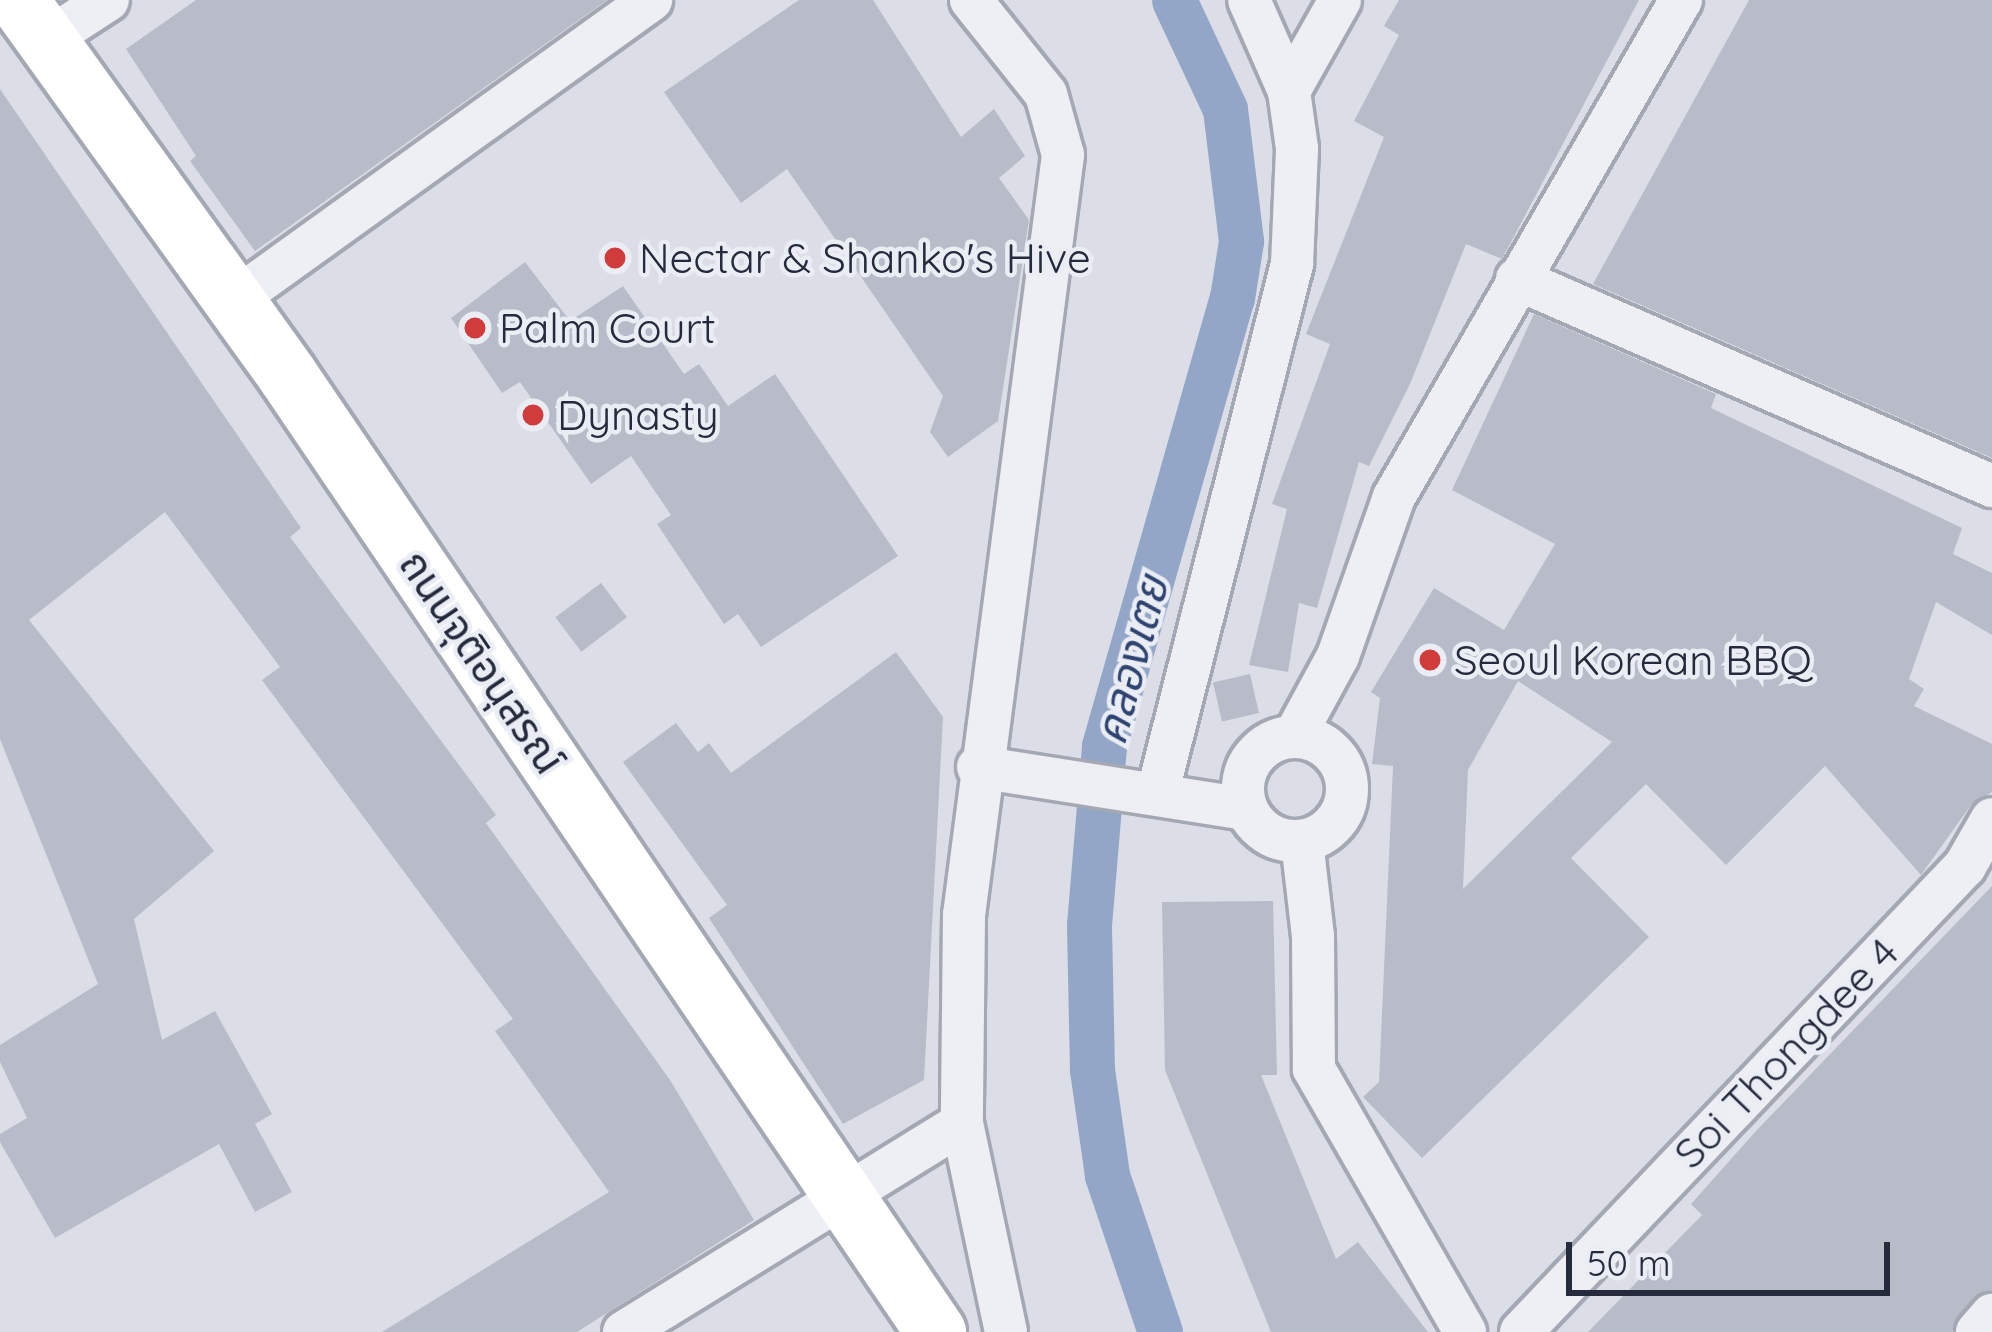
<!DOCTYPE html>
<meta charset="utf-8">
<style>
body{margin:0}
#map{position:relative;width:1992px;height:1332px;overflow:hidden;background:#dbdee6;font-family:Quicksand,"Noto Sans Thai",sans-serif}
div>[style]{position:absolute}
.canal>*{height:45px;margin:-22.5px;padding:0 22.5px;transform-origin:22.5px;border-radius:22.5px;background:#94a6c7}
.building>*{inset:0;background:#b8bcc9;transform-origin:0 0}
.roads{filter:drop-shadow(3px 0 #a4a8b3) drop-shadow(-3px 0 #a4a8b3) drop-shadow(0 3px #a4a8b3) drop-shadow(0 -3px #a4a8b3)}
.street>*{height:42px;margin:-21px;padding:0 21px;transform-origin:21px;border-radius:21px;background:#eeeff4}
.street>.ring{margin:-21px;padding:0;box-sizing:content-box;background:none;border:42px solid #eeeff4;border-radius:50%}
.secondary>*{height:60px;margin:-30px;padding:0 30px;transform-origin:30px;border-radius:30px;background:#fff}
.dots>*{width:33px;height:33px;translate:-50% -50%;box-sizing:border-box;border:6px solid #eaedf4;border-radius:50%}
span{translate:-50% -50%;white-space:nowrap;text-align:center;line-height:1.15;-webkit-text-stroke:9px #eaedf4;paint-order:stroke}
.poi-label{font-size:42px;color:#252a3c}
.left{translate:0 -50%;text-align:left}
.street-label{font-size:42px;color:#252a3c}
.water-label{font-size:45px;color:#2f4370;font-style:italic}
.scale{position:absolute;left:1566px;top:1242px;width:324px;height:54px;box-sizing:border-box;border:6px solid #252a3c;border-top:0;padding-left:15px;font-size:36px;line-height:42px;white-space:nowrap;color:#252a3c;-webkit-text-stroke:9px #eaedf4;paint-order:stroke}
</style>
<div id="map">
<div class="canal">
<div style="left:1160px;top:1332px;width:166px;rotate:-108.7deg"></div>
<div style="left:1107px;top:1175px;width:106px;rotate:-98.1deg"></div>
<div style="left:1092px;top:1070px;width:145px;rotate:-91.2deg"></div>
<div style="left:1089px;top:925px;width:180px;rotate:-85.2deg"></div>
<div style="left:1104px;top:746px;width:466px;rotate:-74.1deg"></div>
<div style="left:1232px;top:298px;width:58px;rotate:-81deg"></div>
<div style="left:1241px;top:241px;width:133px;rotate:-96.9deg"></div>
<div style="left:1225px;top:109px;width:120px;rotate:-115.1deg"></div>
</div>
<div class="building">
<div style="clip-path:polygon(196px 0,607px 0,255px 251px,190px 161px,196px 156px,126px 49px)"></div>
<div style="clip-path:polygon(799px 0,873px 0,961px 137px,994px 109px,1025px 156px,999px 178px,1029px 220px,998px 421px,948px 457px,930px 432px,943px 396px,787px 169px,741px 203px,664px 92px)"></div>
<div style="clip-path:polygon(1399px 0,1639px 0,1502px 259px,1466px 244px,1410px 384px,1369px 466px,1359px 462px,1317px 608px,1299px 603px,1288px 672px,1249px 665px,1287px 509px,1272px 504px,1330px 344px,1306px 334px,1384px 137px,1354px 121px,1399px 35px,1384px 26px)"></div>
<div style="clip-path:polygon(1749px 0,1992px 0,1992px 458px,1593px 284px)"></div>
<div style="clip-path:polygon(0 89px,301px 528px,290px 537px,496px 815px,486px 823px,670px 1080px,754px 1220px,577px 1332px,382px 1332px,609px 1192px,495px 1031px,513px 1019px,262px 680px,280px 667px,165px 512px,29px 620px,214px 851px,134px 919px,162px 1040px,215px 1011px,272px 1114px,255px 1124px,292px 1192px,255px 1212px,219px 1144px,55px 1238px,0 1142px,0 1134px,27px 1118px,0 1062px,0 1045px,98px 984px,0 739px)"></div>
<div style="clip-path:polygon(525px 262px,570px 321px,623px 286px,684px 374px,699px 364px,728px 406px,775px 374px,898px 556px,761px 647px,738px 614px,724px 624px,657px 524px,671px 515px,631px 456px,591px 484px,520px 382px,502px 393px,451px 318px)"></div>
<div style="clip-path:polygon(evenodd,1534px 314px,1716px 394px,1711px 408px,1962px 528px,1953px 554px,1992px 573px,1992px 635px,1936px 602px,1909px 679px,1924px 689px,1914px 706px,1992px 744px,1992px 792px,1971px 805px,1921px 875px,1825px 766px,1726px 865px,1646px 784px,1571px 858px,1649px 937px,1422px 1158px,1363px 1097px,1379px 1082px,1393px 766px,1372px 764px,1380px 698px,1371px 692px,1434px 588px,1504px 630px,1555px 544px,1452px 490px,1534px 314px,1518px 681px,1612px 742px,1463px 889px,1468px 770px,1518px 681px)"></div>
<div style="left:601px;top:583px;width:43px;height:57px;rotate:53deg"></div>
<div style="clip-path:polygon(896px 652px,943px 717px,924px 1080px,843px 1124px,709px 918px,727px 905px,623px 762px,676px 723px,698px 752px,709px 743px,731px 773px)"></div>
<div style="left:1250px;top:674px;width:40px;height:38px;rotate:77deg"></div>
<div style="clip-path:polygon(1992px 886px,1992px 1290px,1973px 1298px,1952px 1332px,1588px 1332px,1702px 1215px,1691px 1204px,1756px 1131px)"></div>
<div style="clip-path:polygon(1273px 901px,1277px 1075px,1261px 1075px,1336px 1259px,1358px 1242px,1428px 1332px,1271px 1332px,1165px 1070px,1162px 902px)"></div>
</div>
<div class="roads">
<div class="street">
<div style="left:971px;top:0;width:120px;rotate:51.4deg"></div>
<div style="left:1046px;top:94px;width:63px;rotate:74.4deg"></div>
<div style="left:1063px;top:155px;width:766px;rotate:97.42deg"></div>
<div style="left:964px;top:915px;width:208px;rotate:90.6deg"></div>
<div style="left:962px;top:1123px;width:214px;rotate:78.1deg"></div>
<div style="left:45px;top:41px;width:75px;rotate:-33.1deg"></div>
<div style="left:1289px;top:91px;width:104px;rotate:-60.7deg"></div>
<div style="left:1517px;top:279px;width:518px;rotate:23.55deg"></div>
<div style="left:234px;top:300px;width:514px;rotate:-35.73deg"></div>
<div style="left:1294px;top:737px;width:92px;rotate:-61.5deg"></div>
<div style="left:1338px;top:656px;width:169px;rotate:-70.6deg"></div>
<div style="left:1394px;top:497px;width:574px;rotate:-60deg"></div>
<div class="ring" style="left:1243px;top:737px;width:62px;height:62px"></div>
<div style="left:978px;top:767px;width:271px;rotate:8.9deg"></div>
<div style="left:1158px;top:791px;width:544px;rotate:-75.73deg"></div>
<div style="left:1292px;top:264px;width:116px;rotate:-87.5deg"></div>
<div style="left:1297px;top:148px;width:58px;rotate:-98deg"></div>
<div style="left:1289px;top:91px;width:99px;rotate:-113.7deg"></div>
<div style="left:1302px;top:841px;width:96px;rotate:83.4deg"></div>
<div style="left:1313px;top:936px;width:133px;rotate:89.6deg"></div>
<div style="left:1314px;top:1069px;width:303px;rotate:60.1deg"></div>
<div style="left:624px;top:1332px;width:397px;rotate:-31.7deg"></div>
<div style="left:1521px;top:1332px;width:644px;rotate:-46.38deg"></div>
<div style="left:1965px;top:866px;width:54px;rotate:-60.1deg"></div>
<div style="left:1977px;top:1332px;width:23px;rotate:-49deg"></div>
</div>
<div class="secondary">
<div style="left:18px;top:0;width:463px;rotate:54.3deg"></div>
<div style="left:288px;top:376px;width:1155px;rotate:55.87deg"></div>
</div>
</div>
<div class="dots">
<div style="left:615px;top:258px;background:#d03b3c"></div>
<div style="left:475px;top:328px;background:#d03b3c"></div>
<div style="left:533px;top:415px;background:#d03b3c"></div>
<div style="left:1430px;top:660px;background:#d03b3c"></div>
</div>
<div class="poi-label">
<span class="left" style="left:639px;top:258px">Nectar &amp; Shanko's Hive</span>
<span class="left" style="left:499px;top:328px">Palm Court</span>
<span class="left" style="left:557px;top:415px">Dynasty</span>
<span class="left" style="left:1454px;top:660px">Seoul Korean BBQ</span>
</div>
<div class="street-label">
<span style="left:482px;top:662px;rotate:56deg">ถนนจุติอนุสรณ์</span>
<span style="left:1786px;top:1053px;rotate:-46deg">Soi Thongdee 4</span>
</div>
<div class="water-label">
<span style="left:1131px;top:660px;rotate:-75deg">คลองเตย</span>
</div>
<div class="scale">50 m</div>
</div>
